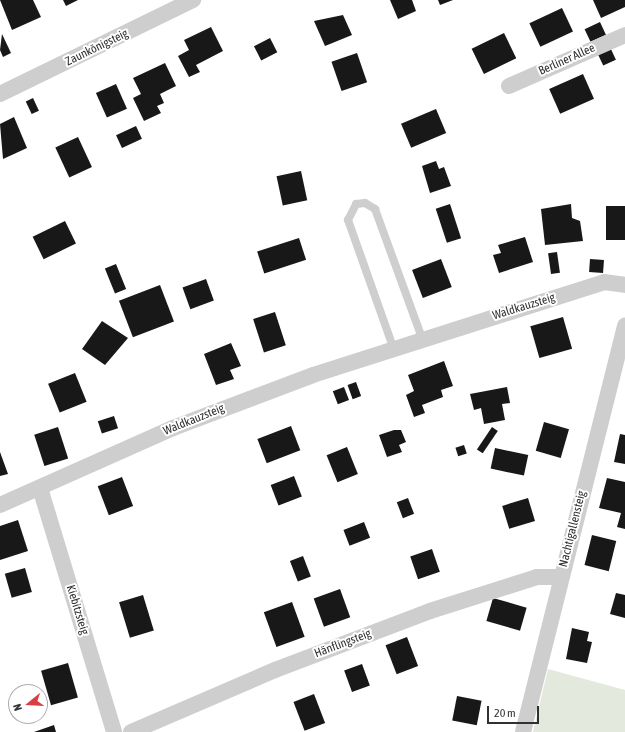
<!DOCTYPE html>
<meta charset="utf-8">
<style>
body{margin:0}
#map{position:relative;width:625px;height:732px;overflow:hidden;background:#fff;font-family:"Asap Condensed",sans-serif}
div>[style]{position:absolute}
.green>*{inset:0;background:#e3e9dd}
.building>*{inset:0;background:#181818;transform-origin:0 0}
.service>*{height:8px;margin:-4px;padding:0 4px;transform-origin:4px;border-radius:4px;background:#cecece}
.minor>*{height:16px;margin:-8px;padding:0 8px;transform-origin:8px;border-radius:8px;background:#cecece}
span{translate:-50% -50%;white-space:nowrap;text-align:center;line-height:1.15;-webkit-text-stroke:4px #fff;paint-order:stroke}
.street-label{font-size:12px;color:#313131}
.north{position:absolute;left:8px;top:684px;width:40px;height:40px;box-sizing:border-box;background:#fff;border:1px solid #adadad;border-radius:50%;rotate:252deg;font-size:11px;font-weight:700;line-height:16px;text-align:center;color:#313131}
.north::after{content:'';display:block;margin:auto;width:14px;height:18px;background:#da4042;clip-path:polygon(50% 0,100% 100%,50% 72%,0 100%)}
.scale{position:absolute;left:487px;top:706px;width:52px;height:18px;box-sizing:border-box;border:2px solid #313131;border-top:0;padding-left:5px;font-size:12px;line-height:14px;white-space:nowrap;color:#313131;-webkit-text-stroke:3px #fff;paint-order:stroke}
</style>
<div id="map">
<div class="green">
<div style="clip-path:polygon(548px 669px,625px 690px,625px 732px,533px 732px)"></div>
</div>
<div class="building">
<div style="clip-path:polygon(0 0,33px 0,41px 17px,12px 30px)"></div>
<div style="clip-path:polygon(63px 0,78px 0,66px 6px)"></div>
<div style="clip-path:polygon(390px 0,412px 0,416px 11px,398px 19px)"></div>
<div style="clip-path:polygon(438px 0,453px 0,440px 5px)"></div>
<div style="clip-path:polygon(593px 0,625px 0,625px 7px,601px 18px)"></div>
<div style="left:562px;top:8px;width:26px;height:36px;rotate:65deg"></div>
<div style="clip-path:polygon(343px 15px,352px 35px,325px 46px,314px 21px)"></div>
<div style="left:600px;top:22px;width:14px;height:17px;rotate:65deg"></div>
<div style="clip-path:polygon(211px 27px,223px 51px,196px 65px,200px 72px,189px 77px,178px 56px,189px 50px,184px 40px)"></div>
<div style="left:504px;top:33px;width:28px;height:36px;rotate:64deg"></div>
<div style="clip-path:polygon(2px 34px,11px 53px,3px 57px,0 50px)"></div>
<div style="left:270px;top:38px;width:16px;height:18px;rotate:63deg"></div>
<div style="left:610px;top:47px;width:14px;height:14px;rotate:65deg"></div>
<div style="left:357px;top:53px;width:31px;height:27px;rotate:71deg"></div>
<div style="clip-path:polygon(165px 63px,176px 86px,160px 94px,164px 103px,157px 106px,161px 113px,144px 121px,133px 98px,141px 94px,133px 78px)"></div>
<div style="left:583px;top:74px;width:27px;height:37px;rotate:66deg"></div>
<div style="left:116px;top:84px;width:27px;height:22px;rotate:66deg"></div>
<div style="left:33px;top:98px;width:14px;height:8px;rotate:65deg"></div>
<div style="left:436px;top:109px;width:26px;height:38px;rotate:67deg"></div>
<div style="clip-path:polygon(14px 117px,27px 148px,3px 159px,0 124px)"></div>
<div style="left:136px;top:126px;width:14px;height:22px;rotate:65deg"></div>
<div style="left:78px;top:137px;width:33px;height:25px;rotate:65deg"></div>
<div style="clip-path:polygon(436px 161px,439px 169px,444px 167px,451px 186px,430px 193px,422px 166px)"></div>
<div style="left:301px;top:171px;width:30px;height:25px;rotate:78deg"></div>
<div style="left:450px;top:204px;width:36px;height:15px;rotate:72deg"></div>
<div style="clip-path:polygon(571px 204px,572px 218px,580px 221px,583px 241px,545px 245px,541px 209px)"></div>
<div style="left:606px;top:206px;width:19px;height:34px"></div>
<div style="left:65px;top:221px;width:25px;height:36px;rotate:64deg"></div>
<div style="clip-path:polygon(525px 237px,533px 262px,499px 273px,493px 255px,501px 253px,498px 245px)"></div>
<div style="left:299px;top:238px;width:23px;height:44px;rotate:72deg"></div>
<div style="left:557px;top:252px;width:21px;height:9px;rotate:82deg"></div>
<div style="left:441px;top:259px;width:30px;height:31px;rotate:69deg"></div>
<div style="left:590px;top:259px;width:14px;height:13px;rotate:4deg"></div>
<div style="left:116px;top:264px;width:27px;height:12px;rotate:68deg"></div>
<div style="left:206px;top:279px;width:23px;height:25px;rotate:70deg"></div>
<div style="left:160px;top:285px;width:39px;height:44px;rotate:69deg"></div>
<div style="left:275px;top:312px;width:35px;height:23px;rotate:72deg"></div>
<div style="left:563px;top:317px;width:33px;height:34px;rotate:74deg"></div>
<div style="clip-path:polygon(102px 321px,128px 338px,105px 365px,82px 349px)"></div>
<div style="clip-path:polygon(231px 343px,241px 366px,230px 370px,234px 379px,216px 385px,204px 354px)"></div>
<div style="clip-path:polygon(444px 361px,453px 386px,441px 390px,443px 397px,422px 405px,425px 413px,414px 417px,406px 395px,414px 391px,408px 375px)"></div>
<div style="left:75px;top:373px;width:31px;height:29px;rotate:68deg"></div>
<div style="left:356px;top:382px;width:15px;height:9px;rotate:70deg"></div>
<div style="left:344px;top:387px;width:14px;height:12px;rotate:69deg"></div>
<div style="clip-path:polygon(507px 387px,510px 403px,502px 404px,505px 420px,484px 424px,481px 408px,474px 410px,470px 394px)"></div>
<div style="left:114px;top:416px;width:13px;height:17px;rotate:72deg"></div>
<div style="left:544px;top:422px;width:26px;height:30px;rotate:16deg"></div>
<div style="left:291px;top:426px;width:26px;height:36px;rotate:69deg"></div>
<div style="left:58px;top:427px;width:33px;height:25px;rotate:72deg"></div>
<div style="left:492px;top:427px;width:7px;height:27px;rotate:34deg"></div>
<div style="clip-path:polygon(394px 430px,401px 430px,406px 442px,399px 445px,402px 452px,387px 457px,379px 435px)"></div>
<div style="clip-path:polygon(620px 434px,625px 435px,625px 464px,614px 462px)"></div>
<div style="left:464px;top:445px;width:9px;height:9px;rotate:72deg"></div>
<div style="left:347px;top:447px;width:29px;height:22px;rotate:68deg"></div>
<div style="left:495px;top:448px;width:34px;height:21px;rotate:12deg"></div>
<div style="clip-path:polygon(0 452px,8px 474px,0 476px)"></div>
<div style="left:294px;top:476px;width:22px;height:25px;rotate:69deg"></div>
<div style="left:122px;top:477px;width:31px;height:26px;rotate:69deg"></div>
<div style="clip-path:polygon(607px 478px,625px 482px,625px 529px,617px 527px,621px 513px,599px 508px)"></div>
<div style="left:408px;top:498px;width:17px;height:12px;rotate:69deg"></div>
<div style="left:528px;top:498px;width:24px;height:27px;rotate:73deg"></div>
<div style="clip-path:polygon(18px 520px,28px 551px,0 560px,0 526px)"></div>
<div style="left:364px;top:522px;width:17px;height:22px;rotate:69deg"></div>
<div style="left:592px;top:535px;width:25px;height:31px;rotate:14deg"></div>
<div style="left:432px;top:549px;width:24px;height:23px;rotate:71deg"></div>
<div style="left:303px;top:556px;width:22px;height:14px;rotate:69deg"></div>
<div style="left:25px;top:568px;width:25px;height:21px;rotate:74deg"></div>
<div style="left:340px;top:589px;width:30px;height:28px;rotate:70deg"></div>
<div style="clip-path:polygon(616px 593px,625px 595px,625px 618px,610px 614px)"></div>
<div style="left:143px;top:595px;width:37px;height:25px;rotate:73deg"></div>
<div style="left:493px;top:598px;width:35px;height:24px;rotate:16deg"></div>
<div style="left:292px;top:602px;width:37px;height:30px;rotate:70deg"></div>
<div style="clip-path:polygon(572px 628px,589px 632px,587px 641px,592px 642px,587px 663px,566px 659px)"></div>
<div style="left:407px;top:637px;width:31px;height:23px;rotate:69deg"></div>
<div style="left:68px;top:663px;width:36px;height:28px;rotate:74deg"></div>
<div style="left:362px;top:664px;width:23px;height:19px;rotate:70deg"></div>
<div style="left:314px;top:694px;width:31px;height:22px;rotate:69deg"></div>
<div style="left:457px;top:696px;width:25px;height:25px;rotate:11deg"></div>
<div style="clip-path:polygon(54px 725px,56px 732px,34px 732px)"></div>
</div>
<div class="service">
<div style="left:393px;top:347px;width:135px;rotate:-109.5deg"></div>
<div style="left:348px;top:220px;width:18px;rotate:-63deg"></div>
<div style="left:356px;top:204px;width:9px;rotate:-6deg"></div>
<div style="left:365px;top:203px;width:12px;rotate:31deg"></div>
<div style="left:375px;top:209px;width:137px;rotate:70deg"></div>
</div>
<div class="minor">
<div style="left:509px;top:86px;width:127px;rotate:-23.7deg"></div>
<div style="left:0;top:94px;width:215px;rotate:-26deg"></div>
<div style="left:40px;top:488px;width:255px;rotate:73.1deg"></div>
<div style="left:0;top:505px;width:189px;rotate:-24deg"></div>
<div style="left:173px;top:428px;width:150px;rotate:-20.7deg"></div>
<div style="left:313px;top:375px;width:305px;rotate:-17.7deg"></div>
<div style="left:604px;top:282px;width:21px;rotate:8deg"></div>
<div style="left:131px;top:732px;width:157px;rotate:-23.3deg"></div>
<div style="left:275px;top:670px;width:166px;rotate:-20.8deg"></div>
<div style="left:430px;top:611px;width:112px;rotate:-17.6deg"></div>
<div style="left:537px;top:577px;width:23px"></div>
<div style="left:523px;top:732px;width:419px;rotate:-75.9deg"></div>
</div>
<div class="street-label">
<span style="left:97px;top:48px;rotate:-26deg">Zaunkönigsteig</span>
<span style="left:567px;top:60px;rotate:-24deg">Berliner Allee</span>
<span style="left:524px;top:307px;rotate:-17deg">Waldkauzsteig</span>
<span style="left:194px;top:420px;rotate:-22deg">Waldkauzsteig</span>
<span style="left:573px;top:529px;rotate:-76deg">Nachtigallensteig</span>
<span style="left:77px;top:610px;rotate:73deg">Kiebitzsteig</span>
<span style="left:343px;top:644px;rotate:-21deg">Hänflingsteig</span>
</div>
<div class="north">N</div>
<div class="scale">20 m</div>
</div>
